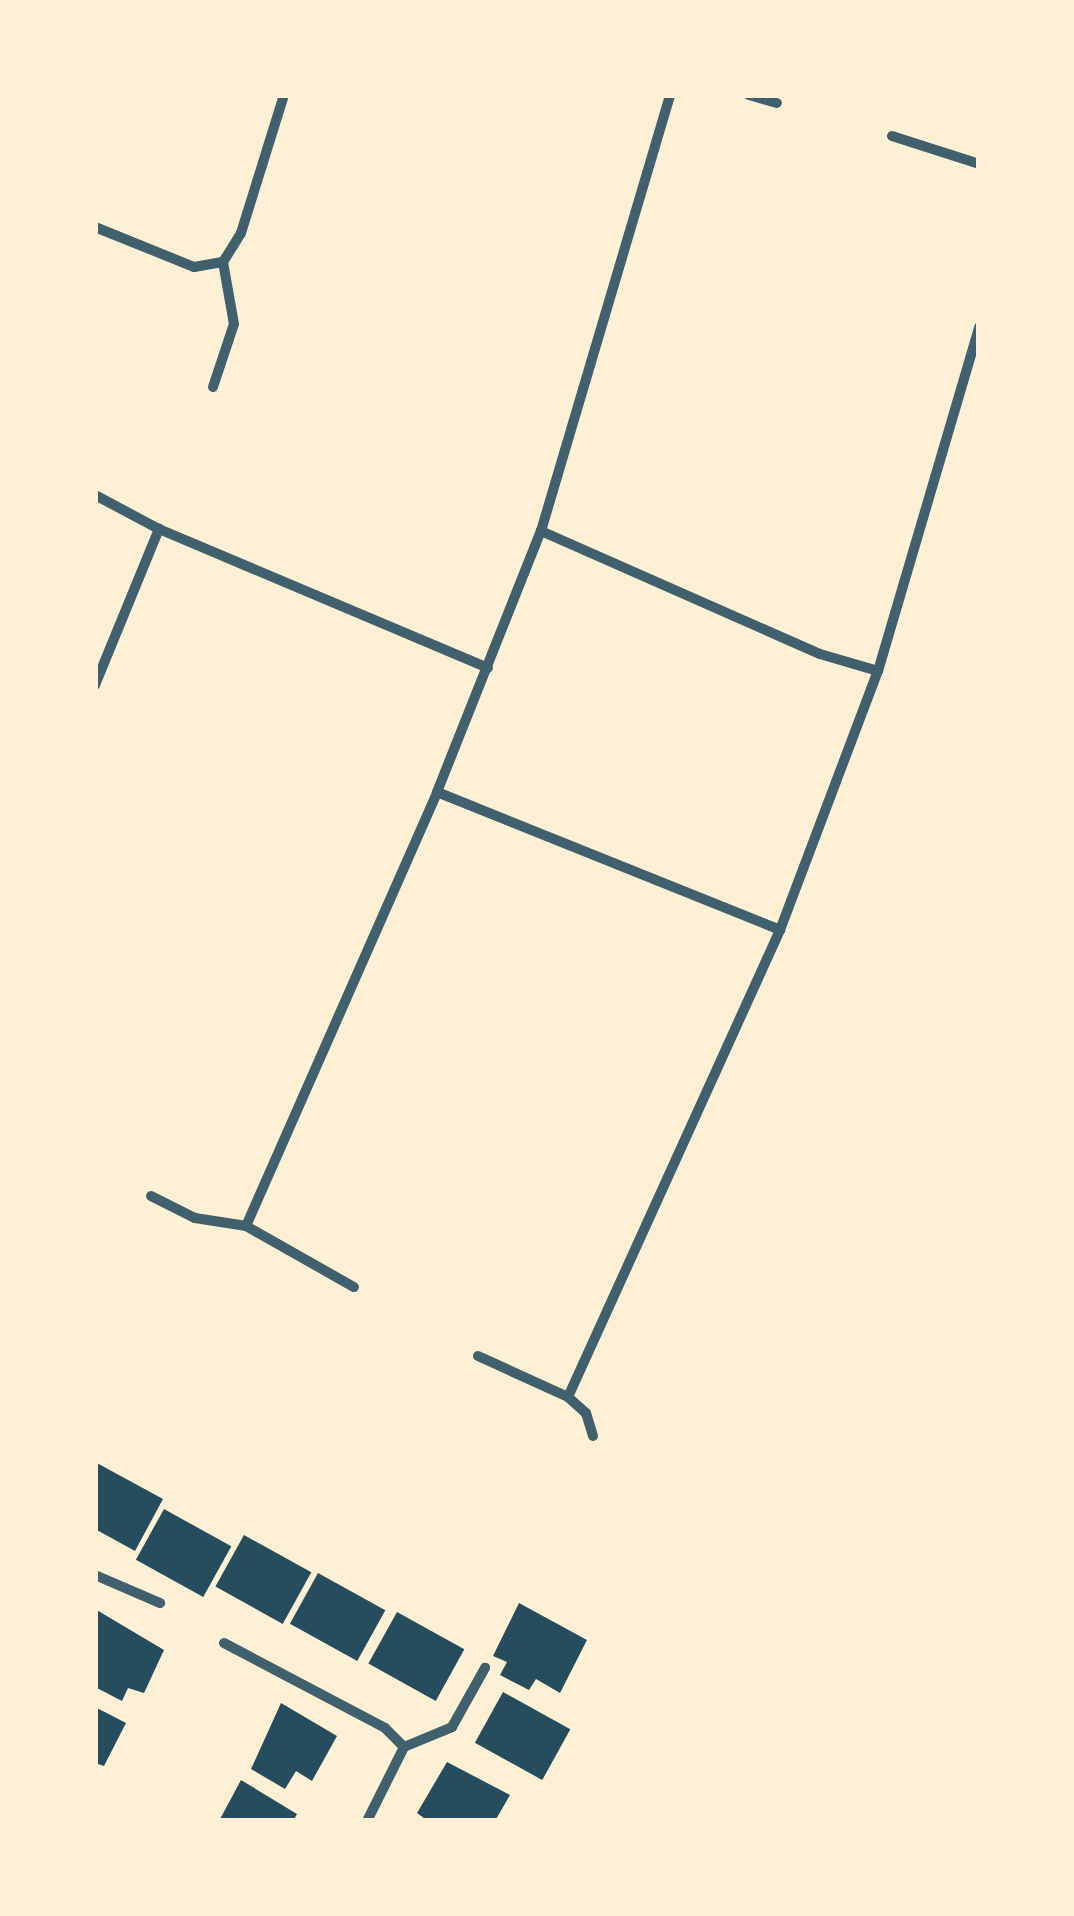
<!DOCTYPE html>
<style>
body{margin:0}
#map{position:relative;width:1074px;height:1916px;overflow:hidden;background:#fdf0d5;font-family:Ubuntu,sans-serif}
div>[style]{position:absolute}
.building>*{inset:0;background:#264d5e;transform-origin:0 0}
.minor>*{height:10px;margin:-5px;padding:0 5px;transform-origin:5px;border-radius:5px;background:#3f606c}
span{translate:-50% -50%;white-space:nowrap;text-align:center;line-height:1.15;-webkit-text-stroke:8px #fdf0d5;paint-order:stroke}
.frame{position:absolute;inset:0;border:98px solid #fdf0d5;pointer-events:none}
</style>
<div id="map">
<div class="building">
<div style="clip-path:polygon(95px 1462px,163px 1499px,135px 1551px,95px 1529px)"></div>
<div style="left:164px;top:1509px;width:77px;height:58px;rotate:29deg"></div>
<div style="left:244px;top:1535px;width:77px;height:59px;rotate:29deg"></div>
<div style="left:318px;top:1573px;width:77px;height:58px;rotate:29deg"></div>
<div style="clip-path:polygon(519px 1603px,587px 1640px,560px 1693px,536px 1679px,529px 1690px,500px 1675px,507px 1662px,493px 1656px)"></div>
<div style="clip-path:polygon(95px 1609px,164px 1650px,144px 1693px,128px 1688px,122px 1701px,95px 1687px)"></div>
<div style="left:397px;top:1612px;width:77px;height:59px;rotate:29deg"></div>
<div style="left:503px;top:1692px;width:77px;height:58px;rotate:29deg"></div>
<div style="clip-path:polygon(281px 1703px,337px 1736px,312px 1781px,296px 1771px,285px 1789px,251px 1769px)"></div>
<div style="clip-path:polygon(95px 1707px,126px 1723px,104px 1766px,95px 1763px)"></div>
<div style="clip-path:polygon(447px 1762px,510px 1795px,495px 1821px,428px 1821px,417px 1813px)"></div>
<div style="clip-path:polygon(241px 1780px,297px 1814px,293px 1821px,219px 1821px)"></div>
</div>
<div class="minor">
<div style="left:749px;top:95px;width:29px;rotate:16deg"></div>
<div style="left:892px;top:136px;width:91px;rotate:17.8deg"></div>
<div style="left:95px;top:227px;width:107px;rotate:22deg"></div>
<div style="left:194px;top:267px;width:29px;rotate:-10deg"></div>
<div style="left:223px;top:262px;width:34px;rotate:-58deg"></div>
<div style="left:241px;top:233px;width:145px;rotate:-72.7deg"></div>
<div style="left:213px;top:387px;width:66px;rotate:-71.6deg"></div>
<div style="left:234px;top:324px;width:63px;rotate:-100.1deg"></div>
<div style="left:95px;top:495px;width:72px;rotate:28deg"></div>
<div style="left:159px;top:529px;width:357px;rotate:22.9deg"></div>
<div style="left:541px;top:531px;width:305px;rotate:23.8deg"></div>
<div style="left:820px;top:654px;width:60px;rotate:16.3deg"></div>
<div style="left:95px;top:685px;width:169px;rotate:-67.7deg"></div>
<div style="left:437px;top:792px;width:370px;rotate:21.9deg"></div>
<div style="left:151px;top:1196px;width:49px;rotate:26.6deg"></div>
<div style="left:195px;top:1218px;width:52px;rotate:8.9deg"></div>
<div style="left:246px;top:1226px;width:124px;rotate:29.5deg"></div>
<div style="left:246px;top:1226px;width:474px;rotate:-66.2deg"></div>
<div style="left:437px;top:792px;width:281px;rotate:-68.3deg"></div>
<div style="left:541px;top:531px;width:455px;rotate:-73.5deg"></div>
<div style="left:478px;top:1356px;width:99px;rotate:24.5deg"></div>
<div style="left:568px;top:1397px;width:24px;rotate:42deg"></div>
<div style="left:586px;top:1413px;width:24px;rotate:73deg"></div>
<div style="left:568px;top:1397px;width:513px;rotate:-65.58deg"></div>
<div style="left:780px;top:930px;width:277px;rotate:-69.3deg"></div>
<div style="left:878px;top:671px;width:359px;rotate:-73.6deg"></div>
<div style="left:95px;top:1575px;width:71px;rotate:23.3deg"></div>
<div style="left:224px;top:1643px;width:182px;rotate:27.8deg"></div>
<div style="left:385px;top:1728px;width:27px;rotate:45deg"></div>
<div style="left:404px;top:1747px;width:52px;rotate:-22.6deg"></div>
<div style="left:452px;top:1727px;width:68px;rotate:-60.8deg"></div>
<div style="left:367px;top:1821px;width:83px;rotate:-63.4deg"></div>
</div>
<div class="frame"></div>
</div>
